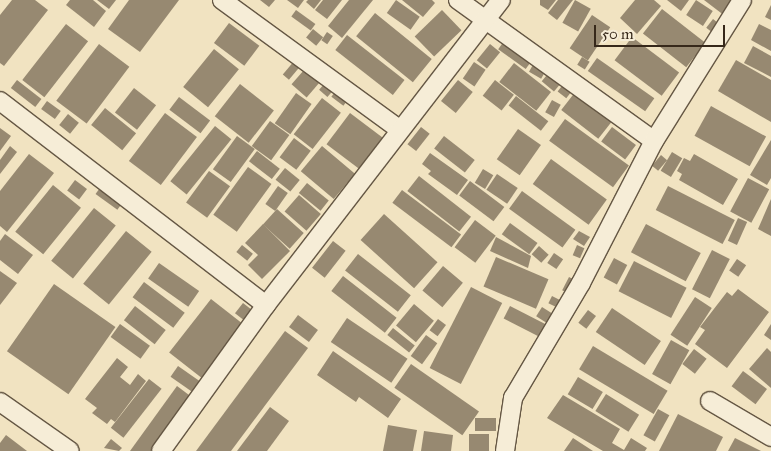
<!DOCTYPE html>
<style>
body{margin:0}
#map{position:relative;width:771px;height:451px;overflow:hidden;background:#f1e3c1;font-family:"IM FELL Great Primer",serif}
div>[style]{position:absolute}
.building>*{inset:0;background:#978971;transform-origin:0 0}
.roads{filter:drop-shadow(1px 0 #655744) drop-shadow(-1px 0 #655744) drop-shadow(0 1px #655744) drop-shadow(0 -1px #655744)}
.street>*{height:18px;margin:-9px;padding:0 9px;transform-origin:9px;border-radius:9px;background:#f6edd7}
span{translate:-50% -50%;white-space:nowrap;text-align:center;line-height:1.15;-webkit-text-stroke:4px #f6edd7;paint-order:stroke}
.scale{position:absolute;left:594px;top:25px;width:131px;height:22px;box-sizing:border-box;border:2px solid #36281a;border-top:0;padding-left:6px;font-size:15px;line-height:18px;white-space:nowrap;color:#36281a;-webkit-text-stroke:4px #f6edd7;paint-order:stroke}
</style>
<div id="map">
<div class="building">
<div style="clip-path:polygon(12px 0,35px 0,48px 10px,4px 66px,0 63px,0 15px)"></div>
<div style="clip-path:polygon(70px 0,93px 0,106px 11px,94px 27px,66px 5px)"></div>
<div style="clip-path:polygon(97px 0,116px 0,109px 9px)"></div>
<div style="clip-path:polygon(129px 0,179px 0,140px 52px,108px 29px)"></div>
<div style="clip-path:polygon(260px 0,275px 0,269px 7px)"></div>
<div style="clip-path:polygon(287px 0,304px 0,298px 8px)"></div>
<div style="clip-path:polygon(308px 0,321px 0,314px 9px,306px 2px)"></div>
<div style="clip-path:polygon(323px 0,342px 0,327px 19px,315px 10px)"></div>
<div style="clip-path:polygon(349px 0,373px 0,342px 38px,328px 26px)"></div>
<div style="left:396px;top:0;width:29px;height:16px;rotate:35deg"></div>
<div style="clip-path:polygon(402px 0,432px 0,435px 3px,423px 17px)"></div>
<div style="clip-path:polygon(540px 0,556px 0,548px 10px,540px 5px)"></div>
<div style="clip-path:polygon(558px 0,573px 0,557px 20px,548px 13px)"></div>
<div style="left:575px;top:0;width:18px;height:26px;rotate:29deg"></div>
<div style="clip-path:polygon(635px 0,654px 0,661px 6px,637px 34px,620px 18px)"></div>
<div style="clip-path:polygon(667px 0,689px 0,681px 11px)"></div>
<div style="left:696px;top:0;width:20px;height:18px;rotate:33deg"></div>
<div style="clip-path:polygon(704px 0,737px 0,725px 16px)"></div>
<div style="clip-path:polygon(771px 5px,771px 20px,765px 17px)"></div>
<div style="left:662px;top:9px;width:55px;height:31px;rotate:38deg"></div>
<div style="left:296px;top:10px;width:24px;height:8px;rotate:36deg"></div>
<div style="left:442px;top:10px;width:28px;height:38px;rotate:46deg"></div>
<div style="left:375px;top:13px;width:73px;height:30px;rotate:39deg"></div>
<div style="left:592px;top:15px;width:22px;height:40px;rotate:34deg"></div>
<div style="left:713px;top:19px;width:11px;height:11px;rotate:38deg"></div>
<div style="left:229px;top:23px;width:38px;height:25px;rotate:37deg"></div>
<div style="left:66px;top:24px;width:28px;height:71px;rotate:38deg"></div>
<div style="clip-path:polygon(759px 24px,771px 30px,771px 51px,751px 40px)"></div>
<div style="left:313px;top:29px;width:13px;height:11px;rotate:39deg"></div>
<div style="left:327px;top:32px;width:7px;height:10px;rotate:34deg"></div>
<div style="left:347px;top:35px;width:73px;height:19px;rotate:38deg"></div>
<div style="left:507px;top:37px;width:34px;height:15px;rotate:36deg"></div>
<div style="left:632px;top:37px;width:59px;height:29px;rotate:37deg"></div>
<div style="left:99px;top:44px;width:38px;height:71px;rotate:37deg"></div>
<div style="left:490px;top:44px;width:13px;height:21px;rotate:39deg"></div>
<div style="clip-path:polygon(753px 46px,771px 56px,771px 77px,744px 63px)"></div>
<div style="left:214px;top:49px;width:32px;height:49px;rotate:39deg"></div>
<div style="left:582px;top:57px;width:9px;height:9px;rotate:32deg"></div>
<div style="left:597px;top:58px;width:70px;height:16px;rotate:35deg"></div>
<div style="left:295px;top:60px;width:8px;height:19px;rotate:40deg"></div>
<div style="clip-path:polygon(736px 60px,771px 80px,771px 122px,718px 91px)"></div>
<div style="left:474px;top:62px;width:14px;height:20px;rotate:34deg"></div>
<div style="left:514px;top:63px;width:47px;height:24px;rotate:38deg"></div>
<div style="left:534px;top:63px;width:14px;height:10px;rotate:30deg"></div>
<div style="left:552px;top:69px;width:16px;height:16px;rotate:40deg"></div>
<div style="left:304px;top:70px;width:20px;height:19px;rotate:41deg"></div>
<div style="left:17px;top:80px;width:31px;height:10px;rotate:38deg"></div>
<div style="left:458px;top:80px;width:19px;height:27px;rotate:39deg"></div>
<div style="left:495px;top:80px;width:24px;height:20px;rotate:38deg"></div>
<div style="left:565px;top:82px;width:11px;height:12px;rotate:38deg"></div>
<div style="left:325px;top:83px;width:11px;height:9px;rotate:41deg"></div>
<div style="left:240px;top:84px;width:43px;height:41px;rotate:38deg"></div>
<div style="left:134px;top:88px;width:28px;height:31px;rotate:38deg"></div>
<div style="left:338px;top:88px;width:15px;height:11px;rotate:37deg"></div>
<div style="left:576px;top:91px;width:47px;height:24px;rotate:38deg"></div>
<div style="left:296px;top:93px;width:19px;height:37px;rotate:35deg"></div>
<div style="left:516px;top:96px;width:41px;height:12px;rotate:38deg"></div>
<div style="left:179px;top:97px;width:39px;height:16px;rotate:37deg"></div>
<div style="left:322px;top:98px;width:24px;height:46px;rotate:38deg"></div>
<div style="left:552px;top:100px;width:10px;height:14px;rotate:29deg"></div>
<div style="left:47px;top:101px;width:17px;height:10px;rotate:36deg"></div>
<div style="left:711px;top:106px;width:63px;height:34px;rotate:29deg"></div>
<div style="left:105px;top:108px;width:40px;height:22px;rotate:39deg"></div>
<div style="left:165px;top:113px;width:40px;height:60px;rotate:37deg"></div>
<div style="left:350px;top:113px;width:44px;height:39px;rotate:37deg"></div>
<div style="left:68px;top:114px;width:14px;height:14px;rotate:39deg"></div>
<div style="left:565px;top:119px;width:79px;height:27px;rotate:36deg"></div>
<div style="left:270px;top:121px;width:24px;height:31px;rotate:36deg"></div>
<div style="left:215px;top:126px;width:21px;height:71px;rotate:39deg"></div>
<div style="left:421px;top:127px;width:11px;height:22px;rotate:38deg"></div>
<div style="left:612px;top:127px;width:30px;height:18px;rotate:37deg"></div>
<div style="clip-path:polygon(0 128px,11px 136px,0 151px)"></div>
<div style="left:518px;top:129px;width:28px;height:37px;rotate:35deg"></div>
<div style="left:237px;top:136px;width:22px;height:41px;rotate:36deg"></div>
<div style="left:444px;top:136px;width:39px;height:16px;rotate:38deg"></div>
<div style="left:294px;top:138px;width:21px;height:24px;rotate:37deg"></div>
<div style="clip-path:polygon(771px 140px,771px 178px,767px 185px,750px 175px)"></div>
<div style="clip-path:polygon(10px 146px,17px 152px,0 174px,0 160px)"></div>
<div style="left:322px;top:146px;width:43px;height:33px;rotate:40deg"></div>
<div style="left:257px;top:151px;width:29px;height:13px;rotate:38deg"></div>
<div style="left:672px;top:152px;width:12px;height:22px;rotate:31deg"></div>
<div style="clip-path:polygon(430px 153px,468px 180px,457px 195px,428px 174px,431px 171px,422px 164px)"></div>
<div style="clip-path:polygon(29px 154px,54px 173px,7px 232px,0 226px,0 191px)"></div>
<div style="clip-path:polygon(694px 154px,738px 179px,723px 205px,679px 180px,682px 174px,677px 171px,684px 158px,690px 161px)"></div>
<div style="left:661px;top:155px;width:8px;height:14px;rotate:40deg"></div>
<div style="left:551px;top:159px;width:69px;height:31px;rotate:36deg"></div>
<div style="left:248px;top:167px;width:29px;height:59px;rotate:36deg"></div>
<div style="left:285px;top:168px;width:19px;height:15px;rotate:39deg"></div>
<div style="left:483px;top:169px;width:12px;height:16px;rotate:31deg"></div>
<div style="left:209px;top:171px;width:26px;height:39px;rotate:36deg"></div>
<div style="left:497px;top:174px;width:25px;height:19px;rotate:34deg"></div>
<div style="left:419px;top:176px;width:66px;height:19px;rotate:38deg"></div>
<div style="left:748px;top:178px;width:24px;height:38px;rotate:28deg"></div>
<div style="left:75px;top:180px;width:15px;height:13px;rotate:37deg"></div>
<div style="left:470px;top:181px;width:43px;height:18px;rotate:37deg"></div>
<div style="left:307px;top:183px;width:28px;height:13px;rotate:39deg"></div>
<div style="left:53px;top:185px;width:36px;height:60px;rotate:39deg"></div>
<div style="left:102px;top:185px;width:27px;height:11px;rotate:36deg"></div>
<div style="left:278px;top:186px;width:12px;height:22px;rotate:35deg"></div>
<div style="left:668px;top:186px;width:75px;height:27px;rotate:27deg"></div>
<div style="left:402px;top:190px;width:74px;height:16px;rotate:37deg"></div>
<div style="left:522px;top:191px;width:66px;height:22px;rotate:36deg"></div>
<div style="left:299px;top:195px;width:29px;height:22px;rotate:41deg"></div>
<div style="clip-path:polygon(771px 199px,771px 236px,758px 229px)"></div>
<div style="left:94px;top:208px;width:28px;height:68px;rotate:39deg"></div>
<div style="left:277px;top:209px;width:36px;height:21px;rotate:42deg"></div>
<div style="left:384px;top:214px;width:72px;height:35px;rotate:42deg"></div>
<div style="left:738px;top:218px;width:10px;height:25px;rotate:24deg"></div>
<div style="left:475px;top:220px;width:26px;height:34px;rotate:37deg"></div>
<div style="left:510px;top:223px;width:34px;height:14px;rotate:36deg"></div>
<div style="clip-path:polygon(263px 224px,290px 251px,262px 279px,248px 265px,258px 255px,245px 243px)"></div>
<div style="left:646px;top:224px;width:62px;height:32px;rotate:28deg"></div>
<div style="left:126px;top:231px;width:33px;height:68px;rotate:39deg"></div>
<div style="clip-path:polygon(579px 231px,590px 237px,584px 246px,573px 239px)"></div>
<div style="clip-path:polygon(5px 234px,33px 255px,18px 274px,0 260px,0 241px)"></div>
<div style="clip-path:polygon(496px 237px,531px 256px,528px 268px,490px 251px)"></div>
<div style="left:333px;top:241px;width:16px;height:34px;rotate:38deg"></div>
<div style="left:242px;top:245px;width:14px;height:9px;rotate:39deg"></div>
<div style="left:577px;top:245px;width:8px;height:11px;rotate:23deg"></div>
<div style="left:539px;top:246px;width:13px;height:11px;rotate:42deg"></div>
<div style="left:712px;top:250px;width:20px;height:44px;rotate:27deg"></div>
<div style="left:554px;top:253px;width:11px;height:12px;rotate:34deg"></div>
<div style="left:358px;top:254px;width:67px;height:21px;rotate:38deg"></div>
<div style="left:496px;top:257px;width:57px;height:32px;rotate:23deg"></div>
<div style="left:614px;top:258px;width:15px;height:22px;rotate:28deg"></div>
<div style="left:737px;top:259px;width:11px;height:14px;rotate:34deg"></div>
<div style="left:634px;top:261px;width:59px;height:34px;rotate:27deg"></div>
<div style="left:159px;top:263px;width:49px;height:19px;rotate:35deg"></div>
<div style="left:443px;top:266px;width:26px;height:32px;rotate:40deg"></div>
<div style="clip-path:polygon(0 271px,17px 283px,0 305px)"></div>
<div style="left:343px;top:276px;width:68px;height:19px;rotate:38deg"></div>
<div style="left:569px;top:277px;width:7px;height:15px;rotate:27deg"></div>
<div style="left:144px;top:282px;width:51px;height:19px;rotate:37deg"></div>
<div style="left:54px;top:284px;width:75px;height:82px;rotate:35deg"></div>
<div style="left:471px;top:287px;width:35px;height:91px;rotate:27deg"></div>
<div style="clip-path:polygon(738px 289px,769px 312px,727px 368px,695px 344px,705px 330px,700px 327px,727px 292px,732px 296px)"></div>
<div style="left:552px;top:296px;width:11px;height:8px;rotate:27deg"></div>
<div style="left:695px;top:297px;width:20px;height:45px;rotate:33deg"></div>
<div style="left:211px;top:299px;width:41px;height:68px;rotate:38deg"></div>
<div style="left:243px;top:303px;width:11px;height:13px;rotate:38deg"></div>
<div style="left:414px;top:304px;width:26px;height:28px;rotate:40deg"></div>
<div style="left:135px;top:306px;width:39px;height:18px;rotate:38deg"></div>
<div style="left:510px;top:306px;width:40px;height:14px;rotate:27deg"></div>
<div style="left:542px;top:307px;width:13px;height:11px;rotate:32deg"></div>
<div style="left:612px;top:308px;width:59px;height:29px;rotate:34deg"></div>
<div style="left:588px;top:310px;width:10px;height:16px;rotate:37deg"></div>
<div style="left:298px;top:315px;width:25px;height:15px;rotate:37deg"></div>
<div style="left:347px;top:318px;width:73px;height:29px;rotate:34deg"></div>
<div style="left:438px;top:319px;width:10px;height:14px;rotate:37deg"></div>
<div style="left:120px;top:324px;width:37px;height:16px;rotate:36deg"></div>
<div style="clip-path:polygon(771px 324px,771px 340px,764px 335px)"></div>
<div style="left:393px;top:328px;width:28px;height:9px;rotate:39deg"></div>
<div style="clip-path:polygon(285px 331px,308px 348px,231px 451px,196px 451px)"></div>
<div style="left:426px;top:335px;width:14px;height:26px;rotate:36deg"></div>
<div style="left:671px;top:340px;width:21px;height:39px;rotate:29deg"></div>
<div style="left:593px;top:346px;width:87px;height:27px;rotate:31deg"></div>
<div style="clip-path:polygon(767px 348px,771px 352px,771px 388px,749px 369px)"></div>
<div style="left:694px;top:349px;width:16px;height:19px;rotate:38deg"></div>
<div style="clip-path:polygon(333px 351px,401px 399px,388px 418px,359px 397px,356px 402px,317px 375px)"></div>
<div style="clip-path:polygon(117px 358px,128px 367px,120px 377px,130px 385px,138px 374px,146px 381px,115px 422px,111px 419px,107px 424px,92px 413px,97px 408px,85px 399px)"></div>
<div style="left:411px;top:364px;width:83px;height:29px;rotate:35deg"></div>
<div style="left:178px;top:366px;width:28px;height:13px;rotate:35deg"></div>
<div style="left:743px;top:371px;width:30px;height:19px;rotate:37deg"></div>
<div style="left:578px;top:377px;width:29px;height:20px;rotate:31deg"></div>
<div style="left:149px;top:379px;width:16px;height:62px;rotate:38deg"></div>
<div style="clip-path:polygon(177px 386px,193px 398px,155px 451px,130px 451px)"></div>
<div style="left:606px;top:394px;width:39px;height:20px;rotate:32deg"></div>
<div style="clip-path:polygon(563px 395px,620px 429px,612px 443px,624px 450px,631px 438px,647px 448px,645px 451px,603px 451px,547px 418px)"></div>
<div style="clip-path:polygon(270px 407px,289px 421px,267px 451px,237px 451px)"></div>
<div style="left:658px;top:409px;width:13px;height:30px;rotate:29deg"></div>
<div style="clip-path:polygon(678px 414px,723px 437px,716px 451px,659px 451px)"></div>
<div style="left:475px;top:418px;width:21px;height:13px"></div>
<div style="clip-path:polygon(388px 425px,417px 430px,413px 451px,383px 451px)"></div>
<div style="clip-path:polygon(424px 431px,453px 435px,451px 451px,421px 451px)"></div>
<div style="left:469px;top:434px;width:20px;height:17px"></div>
<div style="clip-path:polygon(6px 435px,27px 451px,0 451px,0 443px)"></div>
<div style="clip-path:polygon(573px 438px,593px 451px,564px 451px)"></div>
<div style="clip-path:polygon(735px 438px,761px 451px,728px 451px)"></div>
<div style="clip-path:polygon(111px 439px,122px 448px,119px 451px,104px 448px)"></div>
</div>
<div class="roads">
<div class="street">
<div style="left:222px;top:0;width:220px;rotate:36.1deg"></div>
<div style="left:458px;top:0;width:241px;rotate:35.7deg"></div>
<div style="left:0;top:101px;width:335px;rotate:37.5deg"></div>
<div style="left:710px;top:401px;width:71px;rotate:30.5deg"></div>
<div style="left:0;top:402px;width:85px;rotate:35deg"></div>
<div style="left:161px;top:451px;width:180px;rotate:-54.3deg"></div>
<div style="left:266px;top:305px;width:385px;rotate:-52.4deg"></div>
<div style="left:505px;top:451px;width:54px;rotate:-81.4deg"></div>
<div style="left:513px;top:398px;width:134px;rotate:-59.4deg"></div>
<div style="left:581px;top:283px;width:160px;rotate:-62.8deg"></div>
<div style="left:654px;top:141px;width:166px;rotate:-58deg"></div>
</div>
</div>
<div class="scale">50 m</div>
</div>
